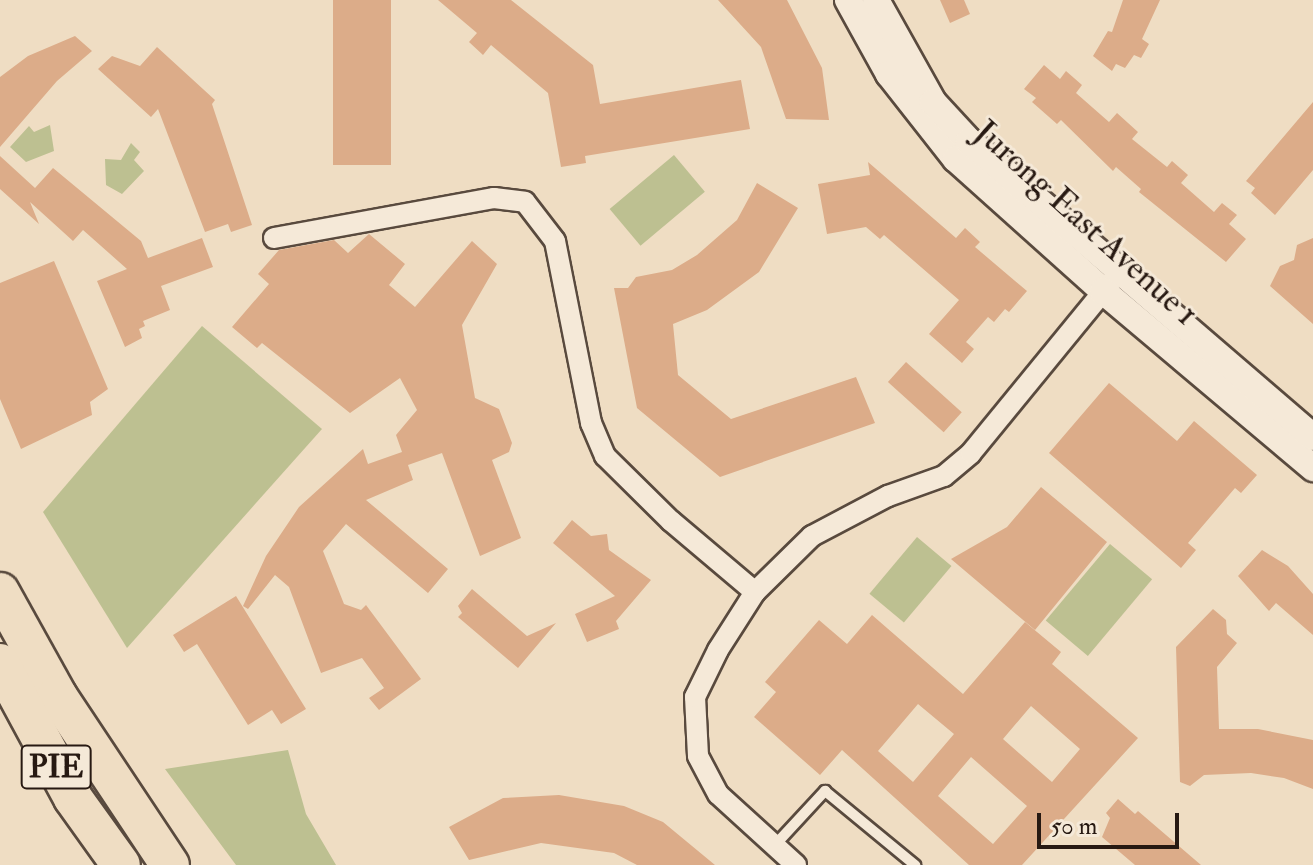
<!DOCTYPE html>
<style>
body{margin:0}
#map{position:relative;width:1313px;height:865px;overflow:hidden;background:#efddc3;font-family:"IM FELL Double Pica",serif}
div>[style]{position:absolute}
.green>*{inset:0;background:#bdc091;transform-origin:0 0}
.building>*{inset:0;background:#dcac89;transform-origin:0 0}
.roads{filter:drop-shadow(2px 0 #594a3e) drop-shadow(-2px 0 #594a3e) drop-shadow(0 2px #594a3e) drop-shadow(0 -2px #594a3e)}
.service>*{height:10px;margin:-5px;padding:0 5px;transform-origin:5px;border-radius:5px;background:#f5e9d8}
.minor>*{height:20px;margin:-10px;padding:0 10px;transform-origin:10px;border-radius:10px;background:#f5e9d8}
.tertiary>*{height:26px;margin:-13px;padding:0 13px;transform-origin:13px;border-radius:13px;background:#f5e9d8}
.motorway>*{height:38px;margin:-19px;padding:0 19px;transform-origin:19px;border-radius:19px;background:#efddc3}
span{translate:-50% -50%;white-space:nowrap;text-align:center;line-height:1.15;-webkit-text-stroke:6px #f5e9d8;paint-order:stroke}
.shield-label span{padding:2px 6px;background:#f5e9d8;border:2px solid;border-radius:6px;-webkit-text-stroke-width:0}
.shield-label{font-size:32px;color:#271912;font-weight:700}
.street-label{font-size:34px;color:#271912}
.scale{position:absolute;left:1037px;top:813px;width:142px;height:36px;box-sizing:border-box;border:4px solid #271912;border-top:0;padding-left:10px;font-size:24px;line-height:28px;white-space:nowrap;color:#271912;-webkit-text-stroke:6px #f5e9d8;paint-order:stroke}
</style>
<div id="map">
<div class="green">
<div style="clip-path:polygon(50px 125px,54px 151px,26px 162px,10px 147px,29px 126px,34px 132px)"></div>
<div style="clip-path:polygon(131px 143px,140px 152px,134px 160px,144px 171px,122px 194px,106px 185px,105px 159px,121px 160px)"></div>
<div style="left:674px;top:155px;width:48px;height:84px;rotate:50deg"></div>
<div style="clip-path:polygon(202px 326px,322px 429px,127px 648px,43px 512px)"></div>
<div style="left:917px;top:537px;width:45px;height:74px;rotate:40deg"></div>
<div style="left:1110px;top:544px;width:55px;height:100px;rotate:40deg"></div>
<div style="clip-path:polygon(288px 750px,306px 814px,336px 865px,236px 865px,165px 769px)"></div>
</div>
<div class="building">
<div style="left:333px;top:0;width:58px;height:165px"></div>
<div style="clip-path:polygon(438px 0,511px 0,593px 65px,600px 104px,741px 80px,750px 129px,585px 156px,586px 163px,561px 167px,548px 93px,491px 45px,483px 55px,469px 42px,477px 33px)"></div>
<div style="clip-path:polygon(718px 0,787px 0,822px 68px,829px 120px,786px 119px,761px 47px)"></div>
<div style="clip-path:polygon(940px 0,964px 0,970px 14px,950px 23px)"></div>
<div style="clip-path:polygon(1123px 0,1160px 0,1142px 39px,1149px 44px,1141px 58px,1134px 55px,1125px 68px,1116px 64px,1112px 71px,1093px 56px,1108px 31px,1112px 32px)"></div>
<div style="clip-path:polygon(75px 36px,92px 51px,57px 81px,0 147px,0 77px,28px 56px)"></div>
<div style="clip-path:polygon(157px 47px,215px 100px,212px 104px,252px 225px,231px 232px,228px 224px,205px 232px,158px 109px,151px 117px,98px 69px,112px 56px,140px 66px)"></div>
<div style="clip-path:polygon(1044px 65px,1060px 79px,1066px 71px,1082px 85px,1076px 93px,1109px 122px,1117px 113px,1138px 132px,1132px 139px,1167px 167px,1172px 161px,1188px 175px,1181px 183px,1214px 212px,1222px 203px,1237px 215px,1229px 224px,1246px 239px,1226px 262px,1139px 192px,1141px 189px,1116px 167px,1113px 171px,1061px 120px,1057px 124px,1032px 102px,1036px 98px,1024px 89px)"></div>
<div style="clip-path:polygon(1313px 102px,1313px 170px,1275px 215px,1251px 193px,1255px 188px,1246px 181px)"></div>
<div style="clip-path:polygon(0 156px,35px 188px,53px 168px,141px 241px,148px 258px,202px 238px,213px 267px,161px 286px,170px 310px,143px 321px,145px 326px,139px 329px,142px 338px,125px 347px,97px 281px,127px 269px,83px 230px,73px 241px,30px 202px,39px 224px,0 189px)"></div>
<div style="clip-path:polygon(868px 162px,956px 238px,965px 228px,980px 242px,975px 247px,1027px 291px,1009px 312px,1005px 309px,994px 322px,988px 317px,966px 342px,974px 349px,962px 363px,929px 334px,959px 300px,884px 235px,880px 239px,866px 227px,827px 234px,818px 184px,870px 175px)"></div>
<div style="clip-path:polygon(757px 183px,798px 208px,759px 272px,707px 310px,673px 324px,678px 375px,731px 419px,856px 377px,875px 423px,720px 477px,637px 408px,614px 288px,628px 288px,636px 277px,672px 270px,697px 255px,737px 220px)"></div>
<div style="clip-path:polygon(369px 234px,405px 264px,389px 285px,415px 307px,472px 241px,497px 264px,462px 325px,475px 398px,499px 409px,512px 443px,509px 452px,492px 460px,521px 538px,480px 556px,442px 453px,408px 465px,413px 480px,366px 500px,448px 569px,428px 593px,346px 524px,323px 551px,344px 604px,361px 610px,366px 605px,421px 679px,379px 710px,369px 698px,384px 688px,362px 658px,321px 673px,289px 587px,275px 575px,248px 609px,243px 606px,266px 556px,299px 507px,363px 449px,368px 464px,402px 452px,396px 435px,417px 410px,400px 378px,350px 413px,262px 343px,257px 348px,232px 327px,269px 284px,258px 274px,279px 250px,334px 240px,348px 253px)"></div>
<div style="clip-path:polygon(1313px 238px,1313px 324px,1270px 286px,1280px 266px,1294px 260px,1297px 245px)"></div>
<div style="clip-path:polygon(54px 261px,108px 389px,90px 402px,92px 415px,21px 449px,0 399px,0 283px)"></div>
<div style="left:906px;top:362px;width:75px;height:27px;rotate:42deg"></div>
<div style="clip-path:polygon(1109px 383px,1177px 441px,1194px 421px,1257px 475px,1241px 493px,1235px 488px,1188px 543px,1196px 550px,1181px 568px,1049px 453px)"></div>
<div style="clip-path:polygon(1041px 487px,1107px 542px,1035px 630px,951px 559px,1007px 527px)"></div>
<div style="clip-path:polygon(572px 520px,591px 536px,607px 534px,609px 550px,651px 580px,616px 621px,619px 629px,587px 642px,575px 614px,615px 596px,553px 543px)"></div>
<div style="clip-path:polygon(1262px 550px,1288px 566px,1313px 594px,1313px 635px,1276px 603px,1269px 611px,1238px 576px)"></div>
<div style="clip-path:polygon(472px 589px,527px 636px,556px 623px,518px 668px,458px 617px,462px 613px,458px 606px)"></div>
<div style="clip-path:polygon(236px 596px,306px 709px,281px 724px,272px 710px,248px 725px,197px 644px,184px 652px,173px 635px)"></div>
<div style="clip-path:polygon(1213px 609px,1226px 620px,1227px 634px,1237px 643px,1217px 667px,1219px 729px,1258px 729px,1313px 740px,1313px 789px,1284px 778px,1251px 773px,1204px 775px,1190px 786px,1180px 782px,1176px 647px)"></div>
<div style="clip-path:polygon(evenodd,872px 615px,963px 694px,1025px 622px,1061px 652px,1052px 664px,1138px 738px,1022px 865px,969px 865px,842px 750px,820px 775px,754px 717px,776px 692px,765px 682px,819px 620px,847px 644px,872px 615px,918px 704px,954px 734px,913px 782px,878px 751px,918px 704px,872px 615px,1031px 706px,1080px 749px,1052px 782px,1003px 739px,1031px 706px,872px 615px,971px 757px,1027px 806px,993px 844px,938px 796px,971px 757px)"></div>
<div style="clip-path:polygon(559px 795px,624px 806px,663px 822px,715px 865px,637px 865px,614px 853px,541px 843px,469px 860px,449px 827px,503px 798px)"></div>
<div style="clip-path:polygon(1118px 799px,1135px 814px,1138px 811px,1201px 865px,1135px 865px,1102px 837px,1110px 818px,1106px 813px)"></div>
</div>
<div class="roads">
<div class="service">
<div style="left:775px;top:845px;width:74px;rotate:-47.2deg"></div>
<div style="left:825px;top:791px;width:117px;rotate:39.4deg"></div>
</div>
<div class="minor">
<div style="left:274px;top:238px;width:224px;rotate:-10.3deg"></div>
<div style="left:494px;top:198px;width:31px;rotate:7deg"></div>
<div style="left:525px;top:202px;width:49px;rotate:52.4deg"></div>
<div style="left:555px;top:241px;width:186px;rotate:78.8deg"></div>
<div style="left:591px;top:423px;width:36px;rotate:67deg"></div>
<div style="left:605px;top:456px;width:93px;rotate:44.6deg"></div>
<div style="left:671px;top:521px;width:110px;rotate:40.2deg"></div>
<div style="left:796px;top:865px;width:105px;rotate:-137.7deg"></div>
<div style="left:718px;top:794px;width:43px;rotate:-117.8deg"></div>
<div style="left:698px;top:756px;width:59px;rotate:-92.9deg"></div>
<div style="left:695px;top:697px;width:52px;rotate:-63.9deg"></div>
<div style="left:718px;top:650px;width:69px;rotate:-57.5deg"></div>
<div style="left:755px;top:592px;width:80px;rotate:-44.5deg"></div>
<div style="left:812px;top:536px;width:86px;rotate:-27.8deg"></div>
<div style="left:888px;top:496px;width:59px;rotate:-19.7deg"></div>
<div style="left:944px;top:476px;width:35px;rotate:-40deg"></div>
<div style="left:971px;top:453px;width:221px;rotate:-50.7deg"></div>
</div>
<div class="tertiary">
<div style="left:848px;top:0;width:85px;rotate:61deg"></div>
<div style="left:889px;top:74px;width:108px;rotate:51.8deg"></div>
<div style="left:956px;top:159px;width:198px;rotate:41.9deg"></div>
<div style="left:1103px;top:291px;width:275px;rotate:40.1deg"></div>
<div style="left:876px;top:0;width:117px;rotate:60.8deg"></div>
<div style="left:933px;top:102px;width:53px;rotate:47.3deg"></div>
<div style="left:969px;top:141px;width:454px;rotate:40.7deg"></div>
</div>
<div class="motorway">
<div style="left:0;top:592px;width:118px;rotate:61deg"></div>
<div style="left:57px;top:695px;width:204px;rotate:56.4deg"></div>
<div style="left:0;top:663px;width:153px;rotate:61.6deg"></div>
<div style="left:73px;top:798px;width:82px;rotate:54.4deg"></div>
</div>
</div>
<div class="shield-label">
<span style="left:56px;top:767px">PIE</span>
</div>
<div class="street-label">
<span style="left:1086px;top:223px;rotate:42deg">Jurong East Avenue 1</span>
</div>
<div class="scale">50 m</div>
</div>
